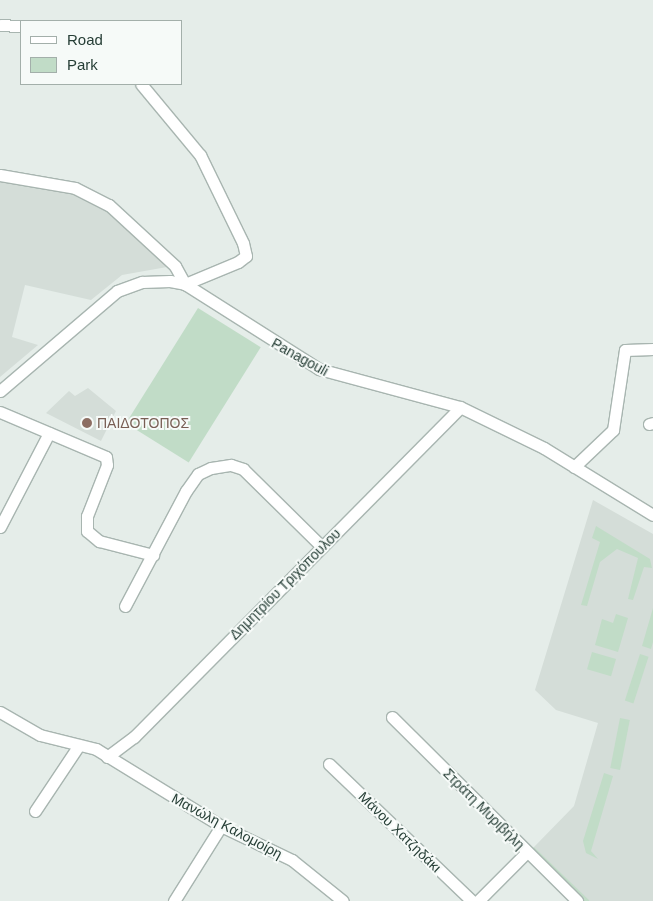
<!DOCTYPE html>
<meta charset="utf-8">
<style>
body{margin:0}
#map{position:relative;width:653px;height:901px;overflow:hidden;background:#e5ede9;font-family:Arial,sans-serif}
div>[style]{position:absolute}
.built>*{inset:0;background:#d4ddd8}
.green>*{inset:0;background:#c1dcc7;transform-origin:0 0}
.roads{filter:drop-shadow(1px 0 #a8b5b0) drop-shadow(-1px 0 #a8b5b0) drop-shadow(0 1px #a8b5b0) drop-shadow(0 -1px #a8b5b0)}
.minor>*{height:11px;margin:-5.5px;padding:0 5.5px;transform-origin:5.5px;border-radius:5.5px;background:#fff}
.dots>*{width:14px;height:14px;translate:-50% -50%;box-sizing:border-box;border:2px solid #f6faf8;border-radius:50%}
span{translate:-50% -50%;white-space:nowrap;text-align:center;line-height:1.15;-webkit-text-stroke:4px #f6faf8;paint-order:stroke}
.street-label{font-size:14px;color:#263e36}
.education-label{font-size:14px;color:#785e54}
.left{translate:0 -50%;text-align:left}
.legend{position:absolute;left:20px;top:20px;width:162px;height:65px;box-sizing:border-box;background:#f6faf8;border:1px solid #a3afaa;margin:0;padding:6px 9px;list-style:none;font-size:15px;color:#263e36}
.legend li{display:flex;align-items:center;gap:10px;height:25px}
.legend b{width:25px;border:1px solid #a3afaa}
</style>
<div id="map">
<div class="built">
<div style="clip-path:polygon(0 178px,72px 191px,112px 209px,167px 267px,122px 275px,91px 300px,25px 285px,12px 337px,38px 345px,0 377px)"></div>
<div style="clip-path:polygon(88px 388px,116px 411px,101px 441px,46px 413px,69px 391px,75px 396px)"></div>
<div style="clip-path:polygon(593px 500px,653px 534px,653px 901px,589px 901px,534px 847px,574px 806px,598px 723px,556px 710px,535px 690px)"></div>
</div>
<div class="green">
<div style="left:198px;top:308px;width:74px;height:136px;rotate:32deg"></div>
<div style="clip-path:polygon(596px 526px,650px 559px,652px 568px,644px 567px,633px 600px,628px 599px,638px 558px,617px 549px,600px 562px,587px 606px,581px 605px,600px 542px,592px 538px)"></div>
<div style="clip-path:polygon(653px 608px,653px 642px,651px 649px,642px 646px)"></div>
<div style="clip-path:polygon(616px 614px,628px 618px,618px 652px,595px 645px,602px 619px,613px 623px)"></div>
<div style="left:592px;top:652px;width:25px;height:18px;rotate:16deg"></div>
<div style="left:640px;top:654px;width:9px;height:49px;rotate:18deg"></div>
<div style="left:620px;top:718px;width:10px;height:51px;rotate:11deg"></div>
<div style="clip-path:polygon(604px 773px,613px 776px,591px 851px,598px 859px,586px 853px,583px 841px)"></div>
<div style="left:534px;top:847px;width:77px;height:4px;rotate:44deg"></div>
</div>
<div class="roads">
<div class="minor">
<div style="left:0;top:25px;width:21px;rotate:3deg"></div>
<div style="left:0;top:175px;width:76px;rotate:9.8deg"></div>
<div style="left:75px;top:188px;width:38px;rotate:27deg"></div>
<div style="left:109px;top:205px;width:90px;rotate:42.7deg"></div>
<div style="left:175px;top:266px;width:21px;rotate:61deg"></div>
<div style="left:185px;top:284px;width:57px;rotate:-22.5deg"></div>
<div style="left:238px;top:262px;width:10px;rotate:-37deg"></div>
<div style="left:246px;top:256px;width:13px;rotate:-103deg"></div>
<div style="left:243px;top:243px;width:98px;rotate:-116deg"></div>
<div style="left:200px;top:155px;width:92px;rotate:-129.7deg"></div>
<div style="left:0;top:391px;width:154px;rotate:-40.5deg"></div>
<div style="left:117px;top:291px;width:27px;rotate:-20deg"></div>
<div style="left:142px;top:282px;width:28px;rotate:-2deg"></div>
<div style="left:170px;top:281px;width:15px;rotate:11deg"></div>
<div style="left:185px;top:284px;width:159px;rotate:32.4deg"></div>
<div style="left:319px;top:369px;width:146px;rotate:15.1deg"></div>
<div style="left:460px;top:407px;width:93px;rotate:26deg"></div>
<div style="left:544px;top:448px;width:128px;rotate:31.6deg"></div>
<div style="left:0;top:412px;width:115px;rotate:23deg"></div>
<div style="left:106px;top:457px;width:8px;rotate:83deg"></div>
<div style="left:107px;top:465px;width:55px;rotate:111.4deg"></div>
<div style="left:87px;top:516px;width:15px;rotate:90deg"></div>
<div style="left:87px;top:531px;width:16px;rotate:40deg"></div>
<div style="left:99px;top:541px;width:56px;rotate:14.5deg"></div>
<div style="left:649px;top:424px;width:4px;rotate:-14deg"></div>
<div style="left:574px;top:467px;width:54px;rotate:-43.5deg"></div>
<div style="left:613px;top:430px;width:81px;rotate:-81.5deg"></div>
<div style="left:625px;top:350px;width:28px;rotate:-2deg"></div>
<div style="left:0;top:527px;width:106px;rotate:-62.5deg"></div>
<div style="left:125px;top:606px;width:130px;rotate:-62.1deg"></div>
<div style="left:186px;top:491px;width:21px;rotate:-55deg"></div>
<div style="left:198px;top:474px;width:14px;rotate:-25deg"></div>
<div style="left:211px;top:468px;width:20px;rotate:-9deg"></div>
<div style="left:231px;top:465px;width:13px;rotate:18deg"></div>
<div style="left:243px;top:469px;width:111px;rotate:44.6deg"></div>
<div style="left:0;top:712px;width:46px;rotate:29.9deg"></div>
<div style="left:40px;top:735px;width:58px;rotate:14deg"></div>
<div style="left:96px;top:749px;width:147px;rotate:31.6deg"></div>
<div style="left:221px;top:826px;width:79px;rotate:25.6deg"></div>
<div style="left:292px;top:860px;width:65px;rotate:38.8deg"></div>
<div style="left:392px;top:717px;width:261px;rotate:44.8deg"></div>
<div style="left:107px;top:757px;width:34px;rotate:-37deg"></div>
<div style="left:134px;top:737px;width:464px;rotate:-45.3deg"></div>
<div style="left:329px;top:764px;width:198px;rotate:43.8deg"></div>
<div style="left:35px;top:811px;width:79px;rotate:-56.3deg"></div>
<div style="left:174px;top:901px;width:89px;rotate:-57.9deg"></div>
<div style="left:478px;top:901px;width:69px;rotate:-45deg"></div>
</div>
</div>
<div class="dots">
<div style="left:87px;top:423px;background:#8d6e63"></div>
</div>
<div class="street-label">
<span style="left:300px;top:357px;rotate:29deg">Panagouli</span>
<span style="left:285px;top:584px;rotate:-45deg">Δημητρίου Τριχόπουλου</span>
<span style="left:484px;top:809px;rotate:45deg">Στράτη Μυριβήλη</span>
<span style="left:227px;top:826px;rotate:28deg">Μανώλη Καλομοίρη</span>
<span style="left:400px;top:832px;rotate:44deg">Μάνου Χατζηδάκι</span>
</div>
<div class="education-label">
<span class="left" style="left:97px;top:423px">ΠΑΙΔΟΤΟΠΟΣ</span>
</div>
<ul class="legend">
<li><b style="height:6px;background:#fff"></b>Road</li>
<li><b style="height:14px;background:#c1dcc7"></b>Park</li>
</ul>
</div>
